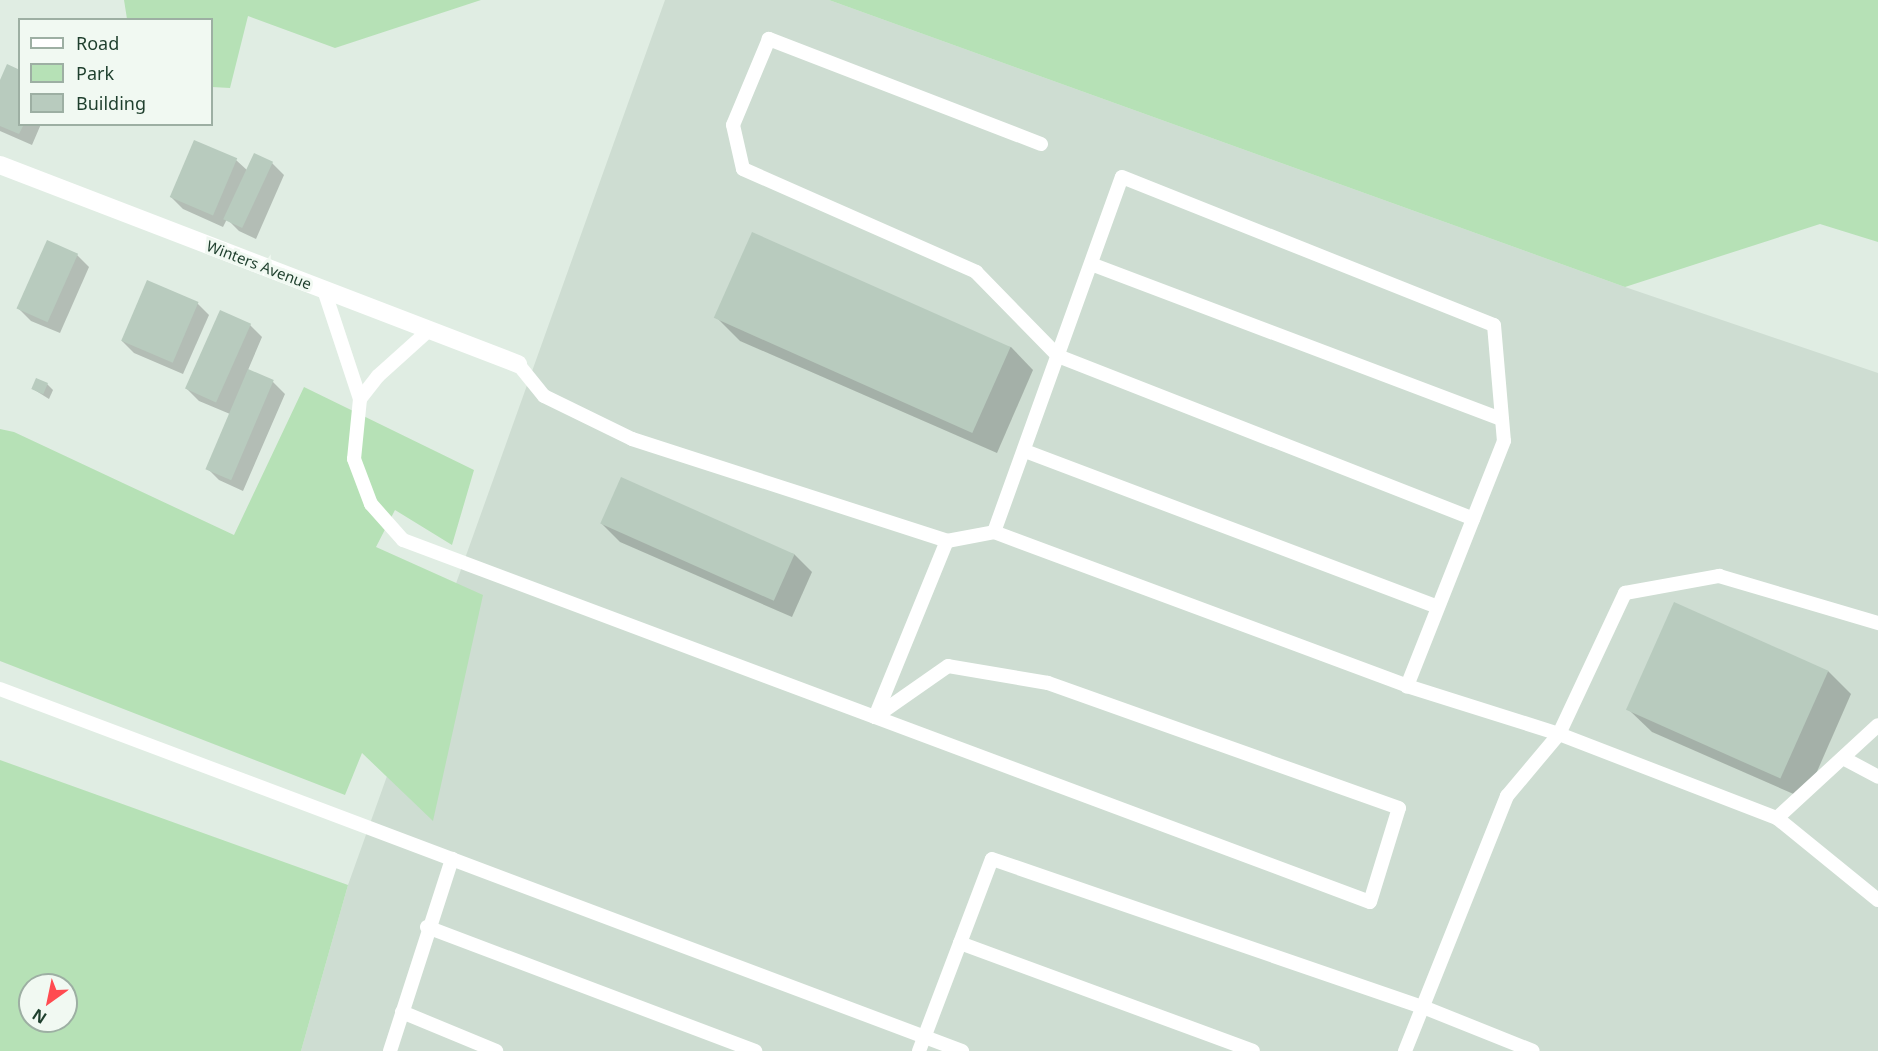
<!DOCTYPE html>
<style>
body{margin:0}
#map{position:relative;width:1878px;height:1051px;overflow:hidden;background:#e0ede3;font-family:"Noto Sans",sans-serif}
div>[style]{position:absolute}
.built>*{inset:0;background:#ceddd2}
.green>*{inset:0;background:#b6e1b6}
.shadow>*{inset:0;background:#0003}
.building>*{inset:0;background:#b8cbbe;transform-origin:0 0}
.service>*{height:14px;margin:-7px;padding:0 7px;transform-origin:7px;border-radius:7px;background:#fff}
.minor>*{height:18px;margin:-9px;padding:0 9px;transform-origin:9px;border-radius:9px;background:#fff}
span{translate:-50% -50%;white-space:nowrap;text-align:center;line-height:1.15;-webkit-text-stroke:6px #f1f9f2;paint-order:stroke}
.street-label{font-size:15px;color:#1e3f2d}
.legend{position:absolute;left:18px;top:18px;width:195px;height:108px;box-sizing:border-box;background:#f1f9f2;border:2px solid #9dafa3;margin:0;padding:8px 10px;list-style:none;font-size:18px;color:#1e3f2d}
.legend li{display:flex;align-items:center;gap:12px;height:30px}
.legend b{width:30px;border:2px solid #9dafa3}
.north{position:absolute;left:18px;top:973px;width:60px;height:60px;box-sizing:border-box;background:#f1f9f2;border:2px solid #9dafa3;border-radius:50%;rotate:213deg;font-size:16px;font-weight:700;line-height:24px;text-align:center;color:#1e3f2d}
.north::after{content:'';display:block;margin:auto;width:21px;height:27px;background:#ff4b50;clip-path:polygon(50% 0,100% 100%,50% 72%,0 100%)}
</style>
<div id="map">
<div class="built">
<div style="clip-path:polygon(665px 0,829px 0,1625px 287px,1878px 373px,1878px 1051px,301px 1051px,348px 885px)"></div>
</div>
<div class="green">
<div style="clip-path:polygon(124px 0,481px 0,335px 48px,248px 16px,230px 88px,212px 87px,212px 20px,127px 19px)"></div>
<div style="clip-path:polygon(829px 0,1878px 0,1878px 242px,1820px 224px,1625px 287px)"></div>
<div style="clip-path:polygon(304px 387px,474px 470px,452px 545px,395px 510px,376px 547px,483px 595px,433px 821px,362px 753px,345px 795px,0 661px,0 429px,14px 432px,234px 535px)"></div>
<div style="clip-path:polygon(evenodd,0 760px,348px 885px,301px 1051px,0 1051px,0 760px,30px 985px,66px 985px,66px 1021px,30px 1021px,30px 985px)"></div>
</div>
<div class="shadow">
<div style="clip-path:polygon(0 83px,20px 124px,41px 124px,32px 145px,0 131px)"></div>
<div style="clip-path:polygon(236px 160px,248px 171px,272px 163px,284px 175px,256px 239px,239px 231px,227px 219px,223px 227px,183px 209px,171px 197px)"></div>
<div style="clip-path:polygon(77px 255px,89px 267px,60px 333px,31px 321px,19px 309px)"></div>
<div style="clip-path:polygon(197px 303px,209px 315px,183px 374px,134px 353px,122px 341px)"></div>
<div style="clip-path:polygon(717px 318px,1011px 347px,1033px 370px,997px 453px,740px 341px)"></div>
<div style="clip-path:polygon(250px 325px,262px 337px,248px 370px,273px 382px,285px 394px,243px 491px,219px 480px,207px 468px,230px 414px,199px 401px,187px 389px)"></div>
<div style="clip-path:polygon(47px 384px,53px 390px,49px 399px,33px 389px)"></div>
<div style="clip-path:polygon(602px 524px,794px 554px,812px 572px,792px 617px,620px 542px)"></div>
<div style="clip-path:polygon(1828px 671px,1851px 694px,1805px 799px,1652px 732px,1629px 710px)"></div>
</div>
<div class="building">
<div style="clip-path:polygon(7px 64px,20px 70px,20px 124px,24px 124px,19px 134px,0 126px,0 80px)"></div>
<div style="left:194px;top:140px;width:47px;height:62px;rotate:23deg"></div>
<div style="left:254px;top:153px;width:21px;height:73px;rotate:25deg"></div>
<div style="left:752px;top:232px;width:283px;height:94px;rotate:24deg"></div>
<div style="left:47px;top:240px;width:34px;height:75px;rotate:24deg"></div>
<div style="left:147px;top:280px;width:56px;height:66px;rotate:23deg"></div>
<div style="left:220px;top:310px;width:34px;height:86px;rotate:24deg"></div>
<div style="left:248px;top:369px;width:28px;height:109px;rotate:23deg"></div>
<div style="left:36px;top:378px;width:13px;height:12px;rotate:23deg"></div>
<div style="left:621px;top:477px;width:190px;height:51px;rotate:24deg"></div>
<div style="left:1674px;top:602px;width:169px;height:118px;rotate:24deg"></div>
</div>
<div class="service">
<div style="left:1041px;top:144px;width:292px;rotate:-158.9deg"></div>
<div style="left:769px;top:39px;width:93px;rotate:112.7deg"></div>
<div style="left:733px;top:125px;width:45px;rotate:77.2deg"></div>
<div style="left:743px;top:169px;width:255px;rotate:23.8deg"></div>
<div style="left:976px;top:272px;width:117px;rotate:45.7deg"></div>
<div style="left:1058px;top:356px;width:446px;rotate:21.4deg"></div>
<div style="left:1091px;top:264px;width:439px;rotate:20.7deg"></div>
<div style="left:324px;top:290px;width:115px;rotate:71.7deg"></div>
<div style="left:360px;top:399px;width:60px;rotate:95.7deg"></div>
<div style="left:354px;top:459px;width:48px;rotate:69.3deg"></div>
<div style="left:371px;top:504px;width:48px;rotate:48.4deg"></div>
<div style="left:403px;top:540px;width:504px;rotate:20.56deg"></div>
<div style="left:875px;top:717px;width:528px;rotate:20.49deg"></div>
<div style="left:1370px;top:902px;width:98px;rotate:-72.9deg"></div>
<div style="left:1399px;top:808px;width:373px;rotate:-160.4deg"></div>
<div style="left:1048px;top:683px;width:101px;rotate:-170.4deg"></div>
<div style="left:948px;top:666px;width:89px;rotate:145.1deg"></div>
<div style="left:518px;top:364px;width:41px;rotate:50.9deg"></div>
<div style="left:544px;top:396px;width:98px;rotate:26deg"></div>
<div style="left:632px;top:439px;width:331px;rotate:17.9deg"></div>
<div style="left:947px;top:541px;width:48px;rotate:-10.8deg"></div>
<div style="left:994px;top:532px;width:441px;rotate:20.4deg"></div>
<div style="left:1407px;top:686px;width:159px;rotate:17.5deg"></div>
<div style="left:1559px;top:734px;width:234px;rotate:21.1deg"></div>
<div style="left:1777px;top:818px;width:130px;rotate:39.1deg"></div>
<div style="left:360px;top:399px;width:29px;rotate:-52deg"></div>
<div style="left:378px;top:376px;width:69px;rotate:-42deg"></div>
<div style="left:1025px;top:451px;width:441px;rotate:20.7deg"></div>
<div style="left:994px;top:532px;width:377px;rotate:-70.2deg"></div>
<div style="left:1122px;top:177px;width:400px;rotate:21.7deg"></div>
<div style="left:1494px;top:325px;width:116px;rotate:85.1deg"></div>
<div style="left:1504px;top:441px;width:264px;rotate:111.6deg"></div>
<div style="left:0;top:689px;width:1028px;rotate:20.62deg"></div>
<div style="left:875px;top:717px;width:190px;rotate:-67.8deg"></div>
<div style="left:1843px;top:758px;width:40px;rotate:28deg"></div>
<div style="left:1777px;top:818px;width:137px;rotate:-42.6deg"></div>
<div style="left:427px;top:927px;width:351px;rotate:20.7deg"></div>
<div style="left:960px;top:943px;width:312px;rotate:20.2deg"></div>
<div style="left:402px;top:1012px;width:102px;rotate:22.5deg"></div>
<div style="left:390px;top:1051px;width:202px;rotate:-72.1deg"></div>
<div style="left:919px;top:1051px;width:205px;rotate:-69.2deg"></div>
<div style="left:992px;top:859px;width:456px;rotate:19deg"></div>
<div style="left:1423px;top:1007px;width:118px;rotate:21.8deg"></div>
<div style="left:1405px;top:1051px;width:275px;rotate:-68.2deg"></div>
<div style="left:1507px;top:796px;width:81px;rotate:-50deg"></div>
<div style="left:1559px;top:734px;width:156px;rotate:-64.9deg"></div>
<div style="left:1625px;top:593px;width:96px;rotate:-10.3deg"></div>
<div style="left:1719px;top:576px;width:166px;rotate:16.5deg"></div>
</div>
<div class="minor">
<div style="left:0;top:165px;width:555px;rotate:21.02deg"></div>
</div>
<div class="street-label">
<span style="left:259px;top:265px;rotate:21deg">Winters Avenue</span>
</div>
<ul class="legend">
<li><b style="height:8px;background:#fff"></b>Road</li>
<li><b style="height:16px;background:#b6e1b6"></b>Park</li>
<li><b style="height:16px;background:#b8cbbe"></b>Building</li>
</ul>
<div class="north">N</div>
</div>
